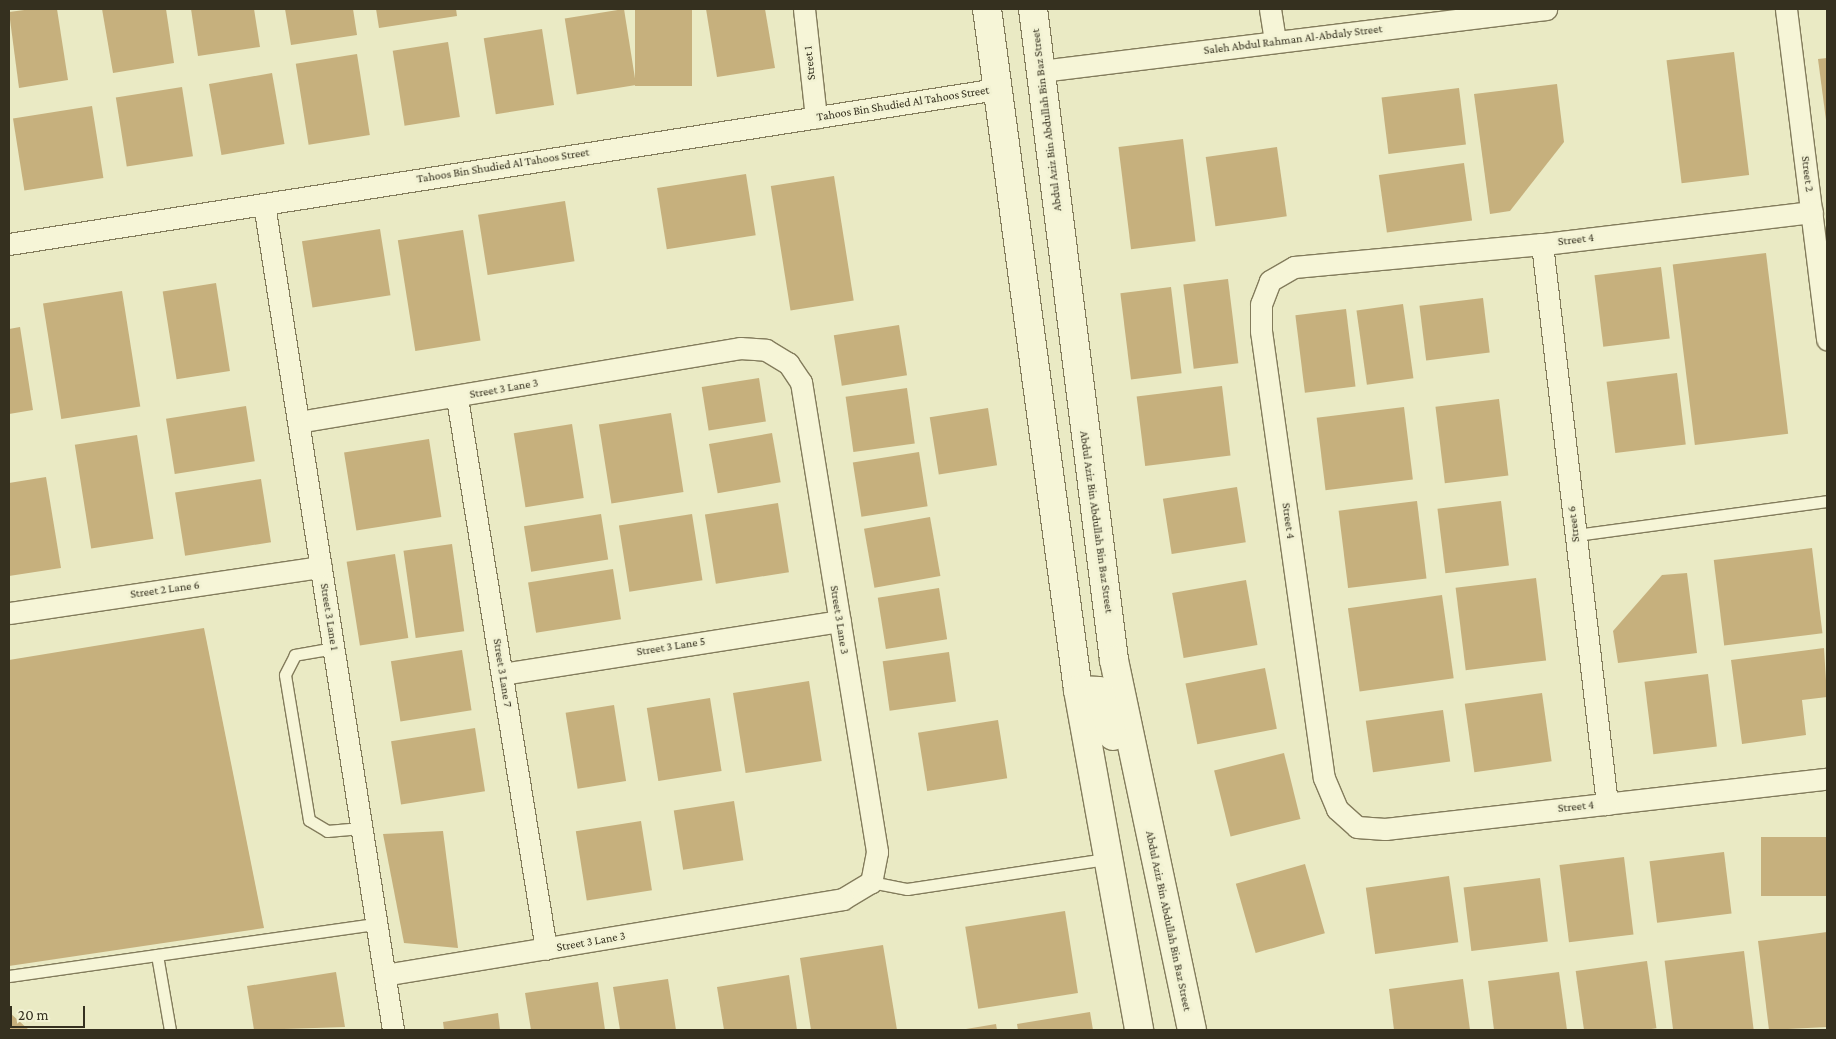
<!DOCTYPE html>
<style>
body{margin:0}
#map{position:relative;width:1836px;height:1039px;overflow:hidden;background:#eaeac4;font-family:"Crimson Pro",serif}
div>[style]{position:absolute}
.building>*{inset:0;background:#c6b07d;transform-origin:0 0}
.roads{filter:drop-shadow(1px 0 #837c5c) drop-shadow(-1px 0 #837c5c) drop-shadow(0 1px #837c5c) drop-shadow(0 -1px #837c5c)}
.lane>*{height:11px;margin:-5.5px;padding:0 5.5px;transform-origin:5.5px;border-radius:5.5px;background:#f6f5d7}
.street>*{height:21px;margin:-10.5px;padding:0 10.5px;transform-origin:10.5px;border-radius:10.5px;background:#f6f5d7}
.secondary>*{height:28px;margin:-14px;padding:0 14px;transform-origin:14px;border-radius:14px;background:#f6f5d7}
span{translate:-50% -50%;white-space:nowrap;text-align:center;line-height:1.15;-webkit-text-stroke:5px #f2f2d3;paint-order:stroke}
.street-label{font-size:12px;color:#35301f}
.frame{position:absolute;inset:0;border:10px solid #35301f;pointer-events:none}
.scale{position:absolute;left:10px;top:1006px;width:75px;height:22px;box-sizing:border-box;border:2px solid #35301f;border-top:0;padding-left:6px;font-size:15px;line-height:18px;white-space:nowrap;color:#35301f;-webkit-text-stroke:4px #f2f2d3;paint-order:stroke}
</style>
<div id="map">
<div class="building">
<div style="clip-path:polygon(32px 9px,57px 9px,68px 80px,19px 88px,9px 12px)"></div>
<div style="clip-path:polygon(102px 9px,166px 9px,174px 63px,113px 73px)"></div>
<div style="clip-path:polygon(191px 9px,254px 9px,260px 47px,198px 56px)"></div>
<div style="clip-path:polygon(285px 9px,353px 9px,357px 35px,291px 45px)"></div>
<div style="clip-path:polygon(376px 9px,456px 9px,457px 16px,379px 28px)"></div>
<div style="left:624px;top:9px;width:77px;height:60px;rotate:81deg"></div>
<div style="left:635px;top:9px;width:57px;height:77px"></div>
<div style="clip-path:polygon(706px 9px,765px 9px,775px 68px,717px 77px)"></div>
<div style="left:542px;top:29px;width:77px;height:59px;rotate:81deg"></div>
<div style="left:448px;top:42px;width:76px;height:56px;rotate:81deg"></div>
<div style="left:1734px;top:52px;width:124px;height:68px;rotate:83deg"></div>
<div style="left:357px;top:54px;width:82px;height:62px;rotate:81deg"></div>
<div style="clip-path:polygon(1827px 58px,1827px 120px,1826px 120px,1818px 59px)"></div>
<div style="left:272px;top:73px;width:72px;height:64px;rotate:80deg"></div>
<div style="clip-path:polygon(1557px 84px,1564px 142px,1510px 211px,1490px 214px,1474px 94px)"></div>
<div style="left:182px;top:87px;width:70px;height:67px;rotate:81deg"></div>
<div style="left:1459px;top:88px;width:57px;height:78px;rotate:83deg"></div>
<div style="left:92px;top:106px;width:73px;height:80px;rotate:81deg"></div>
<div style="left:1183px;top:139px;width:103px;height:65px;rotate:83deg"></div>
<div style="left:1277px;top:147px;width:70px;height:72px;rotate:82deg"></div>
<div style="left:1464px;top:163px;width:58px;height:86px;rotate:82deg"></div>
<div style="left:746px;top:174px;width:62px;height:90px;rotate:81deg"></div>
<div style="left:834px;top:176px;width:126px;height:64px;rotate:81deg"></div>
<div style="left:565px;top:201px;width:61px;height:88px;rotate:81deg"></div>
<div style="left:380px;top:229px;width:67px;height:79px;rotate:81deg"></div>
<div style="left:463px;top:230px;width:112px;height:66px;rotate:81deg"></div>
<div style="left:1766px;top:253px;width:182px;height:94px;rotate:83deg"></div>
<div style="left:1661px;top:267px;width:72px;height:67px;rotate:83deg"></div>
<div style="left:1228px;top:279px;width:85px;height:45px;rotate:83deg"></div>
<div style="left:216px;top:283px;width:89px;height:54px;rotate:81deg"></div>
<div style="left:1171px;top:287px;width:87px;height:51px;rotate:83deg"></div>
<div style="left:122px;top:291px;width:117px;height:80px;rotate:81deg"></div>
<div style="left:1483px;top:298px;width:55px;height:64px;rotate:83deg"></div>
<div style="left:1403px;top:304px;width:75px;height:47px;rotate:82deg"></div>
<div style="left:1346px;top:309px;width:78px;height:51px;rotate:83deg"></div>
<div style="left:899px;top:325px;width:51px;height:66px;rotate:81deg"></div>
<div style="clip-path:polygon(20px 327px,33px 410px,9px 414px,9px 329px)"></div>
<div style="left:1677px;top:373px;width:72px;height:71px;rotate:83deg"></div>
<div style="left:759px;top:378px;width:44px;height:58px;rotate:81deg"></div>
<div style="left:1222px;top:386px;width:70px;height:86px;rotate:83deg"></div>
<div style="left:907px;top:388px;width:56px;height:62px;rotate:82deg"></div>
<div style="left:1499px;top:399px;width:77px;height:64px;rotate:83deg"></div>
<div style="left:246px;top:406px;width:56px;height:81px;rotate:81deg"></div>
<div style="left:1404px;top:407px;width:73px;height:88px;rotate:83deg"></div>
<div style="left:988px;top:408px;width:58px;height:59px;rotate:81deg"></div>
<div style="left:671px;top:413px;width:80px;height:73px;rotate:81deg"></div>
<div style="left:572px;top:424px;width:75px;height:59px;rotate:81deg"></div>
<div style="left:772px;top:433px;width:50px;height:64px;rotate:80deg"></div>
<div style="left:137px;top:435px;width:105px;height:63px;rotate:81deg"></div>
<div style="left:429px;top:439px;width:79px;height:86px;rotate:81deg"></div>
<div style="left:919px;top:452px;width:55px;height:67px;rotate:81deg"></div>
<div style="clip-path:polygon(46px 477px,61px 568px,9px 576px,9px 483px)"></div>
<div style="left:261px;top:479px;width:64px;height:87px;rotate:81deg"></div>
<div style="left:1237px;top:487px;width:56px;height:75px;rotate:81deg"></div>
<div style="left:1417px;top:501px;width:78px;height:79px;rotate:83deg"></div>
<div style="left:1501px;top:501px;width:65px;height:64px;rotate:83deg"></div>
<div style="left:778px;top:503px;width:70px;height:74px;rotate:81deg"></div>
<div style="left:601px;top:514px;width:46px;height:78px;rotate:81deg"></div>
<div style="left:692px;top:514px;width:67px;height:74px;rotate:81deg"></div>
<div style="left:930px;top:517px;width:60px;height:67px;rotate:80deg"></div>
<div style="left:452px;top:544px;width:88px;height:49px;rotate:82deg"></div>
<div style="left:1812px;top:548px;width:86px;height:99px;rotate:83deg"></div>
<div style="left:395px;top:554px;width:85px;height:49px;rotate:81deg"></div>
<div style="left:613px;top:569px;width:51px;height:86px;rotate:81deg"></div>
<div style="clip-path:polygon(1687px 573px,1697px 653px,1618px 663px,1613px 631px,1662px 575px)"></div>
<div style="left:1536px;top:578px;width:83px;height:81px;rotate:83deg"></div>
<div style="left:1246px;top:580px;width:66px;height:75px;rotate:80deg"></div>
<div style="left:939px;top:588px;width:52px;height:62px;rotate:81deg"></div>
<div style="left:1442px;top:595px;width:84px;height:95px;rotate:82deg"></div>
<div style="clip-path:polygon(204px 628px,264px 928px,9px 966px,9px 660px)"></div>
<div style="clip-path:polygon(1824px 648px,1827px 697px,1802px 700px,1806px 735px,1742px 744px,1731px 660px)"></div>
<div style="left:462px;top:650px;width:61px;height:72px;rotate:81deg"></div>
<div style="left:949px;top:652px;width:50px;height:67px;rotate:82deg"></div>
<div style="left:1265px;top:668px;width:62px;height:81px;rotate:79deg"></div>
<div style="left:1708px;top:674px;width:73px;height:64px;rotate:83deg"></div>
<div style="left:809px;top:681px;width:81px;height:77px;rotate:81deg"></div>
<div style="left:1542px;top:693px;width:69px;height:78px;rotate:82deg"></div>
<div style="left:710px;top:698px;width:74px;height:64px;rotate:81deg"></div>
<div style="left:614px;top:705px;width:77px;height:49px;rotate:81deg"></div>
<div style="left:1443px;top:710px;width:52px;height:78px;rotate:82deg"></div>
<div style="left:998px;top:720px;width:59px;height:81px;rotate:81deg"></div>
<div style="left:475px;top:728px;width:64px;height:85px;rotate:81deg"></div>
<div style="left:1284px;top:753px;width:68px;height:72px;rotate:76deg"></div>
<div style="left:734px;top:801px;width:60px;height:61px;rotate:81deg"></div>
<div style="left:641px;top:821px;width:70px;height:66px;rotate:81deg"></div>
<div style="clip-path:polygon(443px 831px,458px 948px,404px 943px,383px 834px)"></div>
<div style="left:1827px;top:837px;width:59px;height:66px;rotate:90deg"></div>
<div style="left:1724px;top:852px;width:62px;height:75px;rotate:83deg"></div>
<div style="left:1624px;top:857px;width:78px;height:65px;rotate:83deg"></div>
<div style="left:1305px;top:864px;width:72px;height:72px;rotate:74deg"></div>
<div style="left:1449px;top:876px;width:67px;height:84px;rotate:82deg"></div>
<div style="left:1540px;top:878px;width:64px;height:77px;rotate:83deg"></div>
<div style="left:1065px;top:911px;width:83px;height:101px;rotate:81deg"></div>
<div style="clip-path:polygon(1827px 932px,1827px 1027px,1769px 1030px,1758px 941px)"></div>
<div style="clip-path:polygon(883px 945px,897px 1030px,811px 1030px,800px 958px)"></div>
<div style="left:1744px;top:951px;width:80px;height:80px;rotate:83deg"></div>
<div style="left:1647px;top:961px;width:68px;height:72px;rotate:82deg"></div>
<div style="clip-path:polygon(336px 972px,345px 1027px,254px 1030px,247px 986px)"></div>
<div style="clip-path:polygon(1559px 972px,1567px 1030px,1494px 1030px,1488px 981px)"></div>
<div style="clip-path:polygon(789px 975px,797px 1030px,724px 1030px,717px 987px)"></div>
<div style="clip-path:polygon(668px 979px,676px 1030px,620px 1030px,613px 987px)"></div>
<div style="clip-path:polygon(1463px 979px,1470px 1030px,1394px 1030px,1389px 989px)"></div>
<div style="clip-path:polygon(598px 982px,605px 1030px,531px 1030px,525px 993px)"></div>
<div style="clip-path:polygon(1090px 1012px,1093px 1030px,1018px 1030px,1017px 1024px)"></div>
<div style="clip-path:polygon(10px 1013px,29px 1030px,9px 1030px)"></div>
<div style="clip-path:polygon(498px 1013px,500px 1030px,444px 1030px,443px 1022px)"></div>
<div style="clip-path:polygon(996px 1024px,997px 1030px,966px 1030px,966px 1029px)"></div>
</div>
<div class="roads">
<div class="lane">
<div style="left:1576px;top:535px;width:253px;rotate:-7.7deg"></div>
<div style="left:334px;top:648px;width:40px;rotate:170deg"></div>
<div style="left:295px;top:655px;width:22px;rotate:117deg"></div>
<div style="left:285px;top:675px;width:147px;rotate:80.6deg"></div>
<div style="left:309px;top:820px;width:21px;rotate:31deg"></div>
<div style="left:327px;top:831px;width:34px;rotate:-5deg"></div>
<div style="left:871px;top:882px;width:37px;rotate:11deg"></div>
<div style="left:907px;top:889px;width:201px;rotate:-8.6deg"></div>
<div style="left:157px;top:955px;width:76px;rotate:80.2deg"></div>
<div style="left:9px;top:976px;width:371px;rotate:-8.1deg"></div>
</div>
<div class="street">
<div style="left:804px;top:9px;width:109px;rotate:83.7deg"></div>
<div style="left:1270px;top:9px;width:33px;rotate:81deg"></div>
<div style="left:1786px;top:9px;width:333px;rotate:82.9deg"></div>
<div style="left:1041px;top:71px;width:509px;rotate:-7deg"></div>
<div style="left:264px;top:204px;width:836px;rotate:81.12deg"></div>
<div style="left:1812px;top:212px;width:272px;rotate:173.2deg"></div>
<div style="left:1542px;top:244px;width:249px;rotate:174.7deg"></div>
<div style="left:1294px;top:267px;width:28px;rotate:150deg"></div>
<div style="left:1270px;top:281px;width:25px;rotate:111deg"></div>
<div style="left:1261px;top:304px;width:27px;rotate:90deg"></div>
<div style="left:1261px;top:331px;width:451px;rotate:82deg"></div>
<div style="left:1324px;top:778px;width:34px;rotate:67deg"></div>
<div style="left:1337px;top:809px;width:27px;rotate:42deg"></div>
<div style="left:1357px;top:827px;width:28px;rotate:4deg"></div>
<div style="left:1385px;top:829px;width:445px;rotate:-6.5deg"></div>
<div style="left:9px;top:244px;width:999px;rotate:-8.92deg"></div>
<div style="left:1542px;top:244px;width:564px;rotate:83.38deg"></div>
<div style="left:457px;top:398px;width:558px;rotate:80.82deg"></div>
<div style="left:298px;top:422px;width:448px;rotate:-9.5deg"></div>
<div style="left:740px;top:348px;width:26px;rotate:4deg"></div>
<div style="left:766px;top:350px;width:26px;rotate:31deg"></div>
<div style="left:788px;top:363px;width:23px;rotate:56deg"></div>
<div style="left:801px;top:382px;width:476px;rotate:80.8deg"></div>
<div style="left:877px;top:852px;width:31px;rotate:101deg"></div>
<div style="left:871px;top:882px;width:33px;rotate:149deg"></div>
<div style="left:843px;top:899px;width:464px;rotate:170.6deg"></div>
<div style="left:9px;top:613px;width:315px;rotate:-8.4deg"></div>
<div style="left:502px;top:674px;width:342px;rotate:-8.9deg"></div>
</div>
<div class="secondary">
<div style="left:987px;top:9px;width:687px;rotate:82.39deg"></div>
<div style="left:1078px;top:690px;width:345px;rotate:79.8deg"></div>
<div style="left:1033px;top:9px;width:656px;rotate:82.91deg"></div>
<div style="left:1114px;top:660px;width:378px;rotate:78.1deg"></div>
<div style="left:1078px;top:690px;width:21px;rotate:3deg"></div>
<div style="left:1099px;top:691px;width:47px;rotate:72.7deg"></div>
</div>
</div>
<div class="street-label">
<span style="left:1293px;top:40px;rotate:-7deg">Saleh Abdul Rahman Al-Abdaly Street</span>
<span style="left:810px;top:63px;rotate:-96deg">Street 1</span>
<span style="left:903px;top:104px;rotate:-9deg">Tahoos Bin Shudied Al Tahoos Street</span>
<span style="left:1047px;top:120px;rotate:-97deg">Abdul Aziz Bin Abdullah Bin Baz Street</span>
<span style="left:503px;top:166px;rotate:-9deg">Tahoos Bin Shudied Al Tahoos Street</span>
<span style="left:1807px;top:174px;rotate:83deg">Street 2</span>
<span style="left:1576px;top:240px;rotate:-7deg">Street 4</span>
<span style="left:504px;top:389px;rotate:-10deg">Street 3 Lane 3</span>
<span style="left:1288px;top:521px;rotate:82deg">Street 4</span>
<span style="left:1096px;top:522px;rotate:82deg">Abdul Aziz Bin Abdullah Bin Baz Street</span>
<span style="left:1574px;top:524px;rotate:-97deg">Street 6</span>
<span style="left:165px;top:590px;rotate:-8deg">Street 2 Lane 6</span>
<span style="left:329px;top:617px;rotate:81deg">Street 3 Lane 1</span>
<span style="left:839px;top:620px;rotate:81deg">Street 3 Lane 3</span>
<span style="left:671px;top:647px;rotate:-9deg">Street 3 Lane 5</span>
<span style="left:502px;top:673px;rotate:81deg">Street 3 Lane 7</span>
<span style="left:1576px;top:807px;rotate:-6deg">Street 4</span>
<span style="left:1168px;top:921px;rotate:78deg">Abdul Aziz Bin Abdullah Bin Baz Street</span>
<span style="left:591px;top:942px;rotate:-10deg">Street 3 Lane 3</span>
</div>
<div class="frame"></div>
<div class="scale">20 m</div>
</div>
